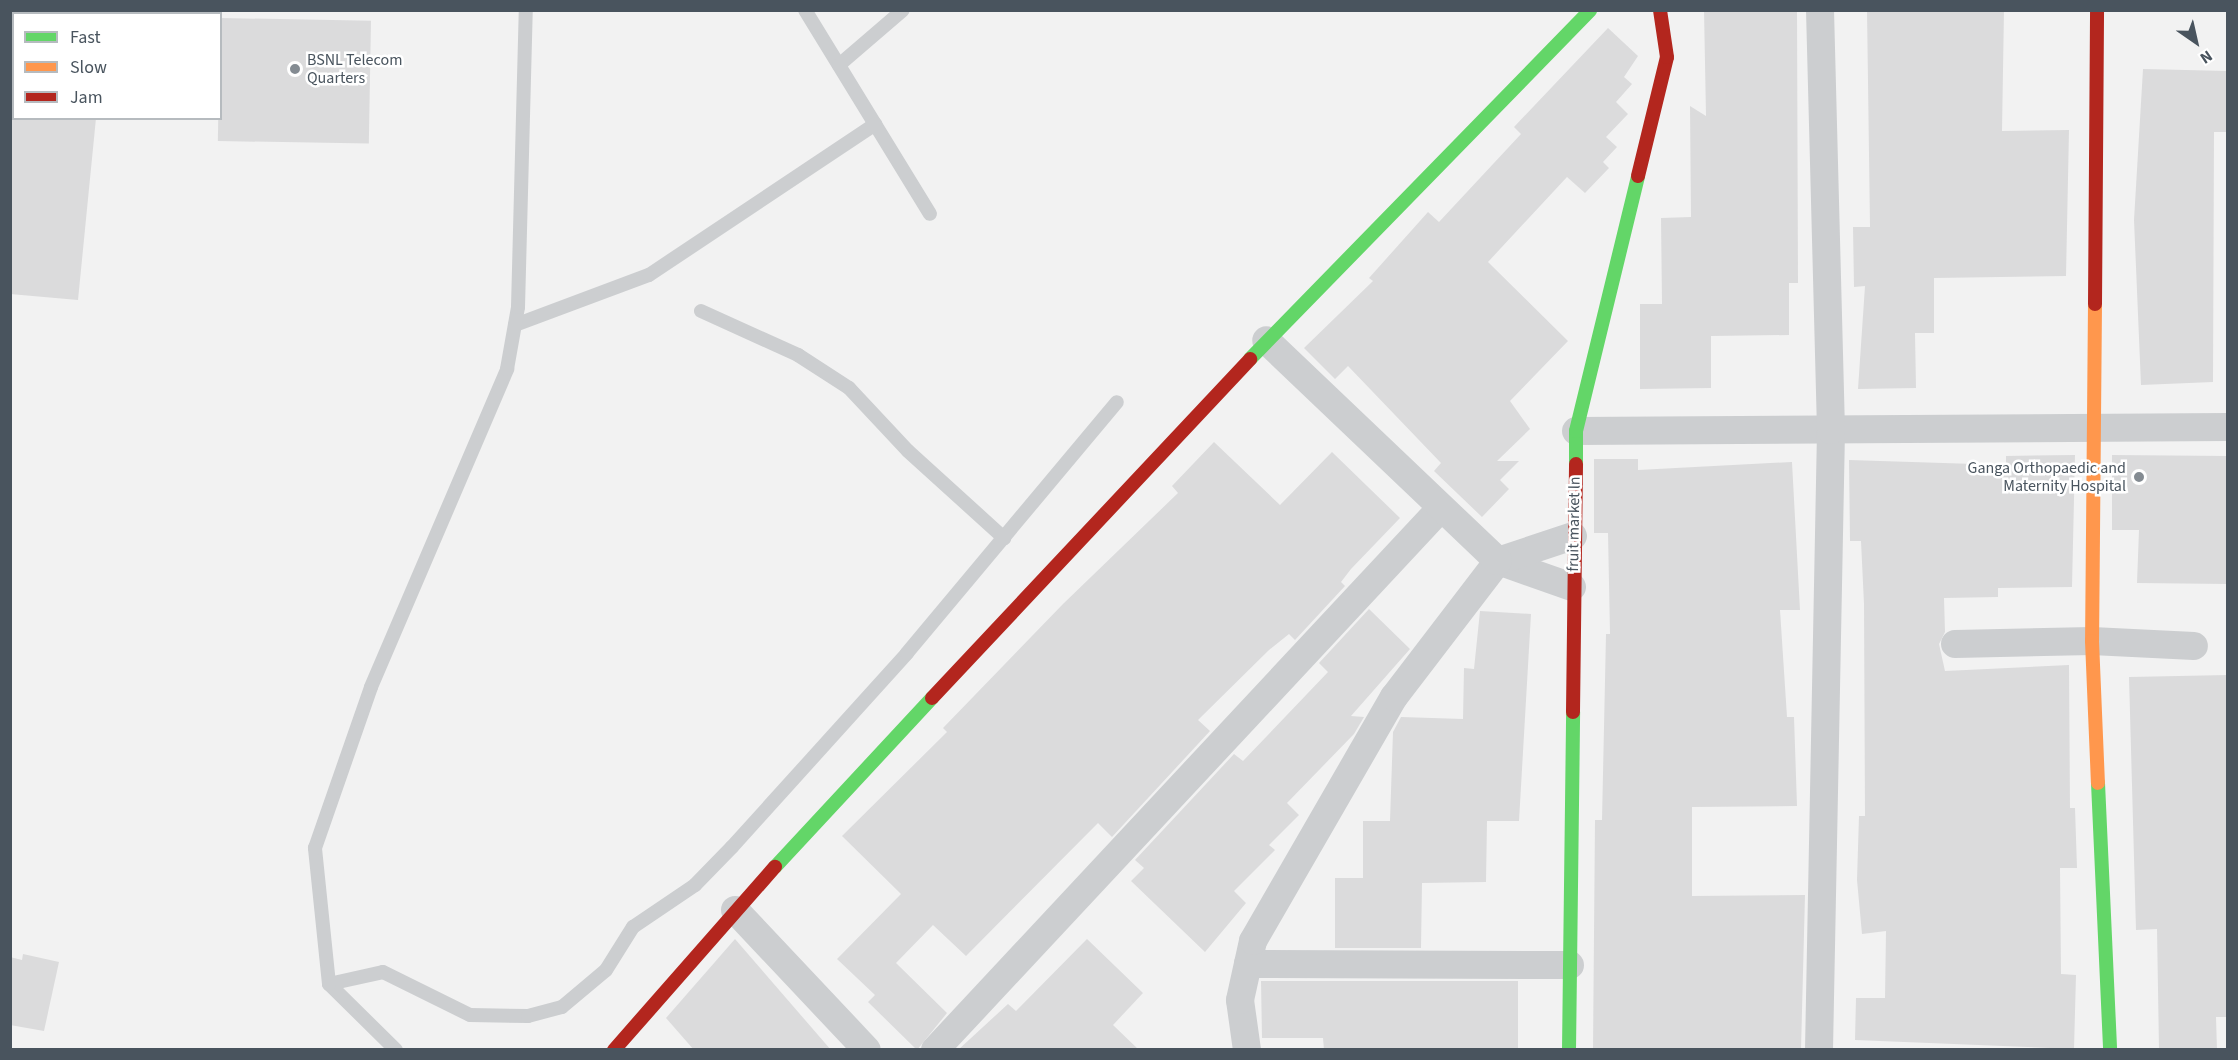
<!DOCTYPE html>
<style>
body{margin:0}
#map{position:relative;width:2238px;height:1060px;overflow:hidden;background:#f2f2f2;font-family:"Source Sans 3",sans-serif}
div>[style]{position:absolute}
.building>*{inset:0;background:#dbdbdc;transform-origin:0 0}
.lane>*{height:14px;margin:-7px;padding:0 7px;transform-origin:7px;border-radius:7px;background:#ccced0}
.street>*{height:28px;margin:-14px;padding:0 14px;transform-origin:14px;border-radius:14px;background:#ccced0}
.fast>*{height:14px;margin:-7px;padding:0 7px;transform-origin:7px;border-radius:7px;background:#63d668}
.slow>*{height:14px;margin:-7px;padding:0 7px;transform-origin:7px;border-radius:7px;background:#ff974d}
.jam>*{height:14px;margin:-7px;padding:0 7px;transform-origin:7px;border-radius:7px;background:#b3261e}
.dots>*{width:16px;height:16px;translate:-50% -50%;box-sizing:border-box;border:3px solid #fff;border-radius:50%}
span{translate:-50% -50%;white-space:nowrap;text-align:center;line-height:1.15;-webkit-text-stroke:5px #fff;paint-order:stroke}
.poi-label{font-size:16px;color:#49545e}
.left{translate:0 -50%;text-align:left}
.right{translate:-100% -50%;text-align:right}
.street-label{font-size:16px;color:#49545e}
.frame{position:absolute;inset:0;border:12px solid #49545e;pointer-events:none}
.legend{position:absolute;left:12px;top:12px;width:210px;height:108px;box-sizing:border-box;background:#fff;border:2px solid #b6bbbf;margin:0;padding:8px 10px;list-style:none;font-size:18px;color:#49545e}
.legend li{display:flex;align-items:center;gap:12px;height:30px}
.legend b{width:30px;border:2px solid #b6bbbf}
.north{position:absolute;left:2166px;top:12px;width:60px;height:60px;-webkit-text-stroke:4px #fff;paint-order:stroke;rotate:146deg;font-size:16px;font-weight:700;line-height:24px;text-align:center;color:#49545e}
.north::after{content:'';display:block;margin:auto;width:21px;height:27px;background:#49545e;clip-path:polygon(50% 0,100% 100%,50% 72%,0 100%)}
</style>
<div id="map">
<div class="building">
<div style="clip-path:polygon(1704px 10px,1797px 10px,1798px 283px,1789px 283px,1789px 335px,1711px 336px,1711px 388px,1640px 389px,1640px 304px,1662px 304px,1661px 218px,1691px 217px,1690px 106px,1706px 116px)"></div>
<div style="clip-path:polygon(1867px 10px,2004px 10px,2002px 131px,2069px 130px,2066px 276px,1934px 278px,1934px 333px,1915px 333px,1916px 388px,1858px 389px,1865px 286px,1854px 287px,1853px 227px,1870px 227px)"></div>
<div style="left:220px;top:18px;width:151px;height:123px;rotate:1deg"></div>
<div style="clip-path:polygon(1608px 28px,1638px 56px,1624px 77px,1632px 84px,1616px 102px,1628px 114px,1606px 137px,1617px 147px,1603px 162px,1609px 168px,1585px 193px,1567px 177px,1488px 262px,1568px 341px,1510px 401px,1530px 429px,1497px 461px,1519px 461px,1500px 480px,1509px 489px,1482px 517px,1434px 471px,1441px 463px,1348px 366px,1335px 379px,1304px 348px,1373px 281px,1369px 278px,1428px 212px,1439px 222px,1521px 134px,1514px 127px)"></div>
<div style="clip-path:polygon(2143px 69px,2228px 71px,2228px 132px,2214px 132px,2213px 382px,2141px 385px,2134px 220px)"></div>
<div style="clip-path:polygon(10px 118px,96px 118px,78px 300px,10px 294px)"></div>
<div style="clip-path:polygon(1214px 442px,1280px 505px,1332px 452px,1400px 518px,1351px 569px,1341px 582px,1345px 586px,1295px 640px,1289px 634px,1269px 650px,1198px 720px,1210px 731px,1112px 837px,1098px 823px,966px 956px,933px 925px,896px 963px,947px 1013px,917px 1050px,868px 1002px,875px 995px,837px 959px,901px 894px,842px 836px,947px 732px,943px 728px,1063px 604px,1178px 493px,1172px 486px)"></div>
<div style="clip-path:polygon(2075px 455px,2072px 587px,1998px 588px,1998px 597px,1944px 598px,1945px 632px,1939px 644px,1945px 671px,2069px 665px,2070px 808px,2075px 808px,2077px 868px,2060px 868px,2061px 974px,2076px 975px,2074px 1049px,1855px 1040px,1856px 998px,1885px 998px,1886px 931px,1862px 934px,1857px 880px,1859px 816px,1865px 816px,1864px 604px,1861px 541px,1850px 541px,1849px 460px,2006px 465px,2006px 456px)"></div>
<div style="clip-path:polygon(2112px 455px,2228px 456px,2228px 584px,2137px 583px,2139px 530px,2112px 530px)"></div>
<div style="clip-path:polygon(1594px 459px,1638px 459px,1638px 470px,1792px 462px,1800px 610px,1780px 610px,1787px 717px,1794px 717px,1797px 806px,1692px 807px,1692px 896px,1805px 895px,1801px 1050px,1593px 1050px,1595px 820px,1602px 820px,1606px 634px,1610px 634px,1608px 533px,1594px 533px)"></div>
<div style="clip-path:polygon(1369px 609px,1410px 649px,1351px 716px,1364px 717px,1354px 734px,1287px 803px,1299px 815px,1269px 845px,1275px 850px,1234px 891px,1246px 903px,1205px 952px,1131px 881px,1144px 868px,1135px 860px,1234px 754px,1243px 761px,1328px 672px,1319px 663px)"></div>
<div style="clip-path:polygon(1480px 611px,1531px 614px,1519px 821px,1487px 821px,1486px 882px,1422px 883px,1421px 948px,1335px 948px,1335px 878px,1363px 878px,1363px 821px,1390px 821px,1393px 732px,1401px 717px,1463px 719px,1464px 668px,1474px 669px)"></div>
<div style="clip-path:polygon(2228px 675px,2228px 1017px,2216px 1017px,2217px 1050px,2159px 1050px,2157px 929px,2136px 930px,2129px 677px)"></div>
<div style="clip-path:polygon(735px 939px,831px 1050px,694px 1050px,666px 1018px)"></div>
<div style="clip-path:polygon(1087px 939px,1143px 993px,1113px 1025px,1139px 1050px,958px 1050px,1008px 1004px,1016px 1011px)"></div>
<div style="clip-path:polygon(23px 954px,59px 962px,44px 1031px,10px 1025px,10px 957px,22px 960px)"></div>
<div style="clip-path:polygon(1261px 981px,1518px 981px,1518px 1050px,1324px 1050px,1323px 1038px,1262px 1038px)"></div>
</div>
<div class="lane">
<div style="left:805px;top:10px;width:239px;rotate:58.5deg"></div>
<div style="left:839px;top:65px;width:84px;rotate:-40.7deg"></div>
<div style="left:701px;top:311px;width:107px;rotate:24.4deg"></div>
<div style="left:798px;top:355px;width:61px;rotate:32.9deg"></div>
<div style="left:849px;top:388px;width:86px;rotate:46.9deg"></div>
<div style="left:908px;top:451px;width:130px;rotate:42.2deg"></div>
<div style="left:515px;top:325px;width:143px;rotate:-20.5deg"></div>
<div style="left:649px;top:275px;width:272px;rotate:-33.7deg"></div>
<div style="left:329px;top:984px;width:55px;rotate:-12.5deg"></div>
<div style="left:383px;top:972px;width:97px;rotate:26.3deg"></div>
<div style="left:470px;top:1015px;width:58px;rotate:1deg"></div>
<div style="left:528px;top:1016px;width:35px;rotate:-15deg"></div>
<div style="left:562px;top:1007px;width:57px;rotate:-40.1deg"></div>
<div style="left:606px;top:970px;width:51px;rotate:-57.9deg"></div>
<div style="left:633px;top:927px;width:75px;rotate:-34.1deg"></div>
<div style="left:695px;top:885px;width:53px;rotate:-45.8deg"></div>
<div style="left:732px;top:847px;width:261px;rotate:-47.9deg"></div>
<div style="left:907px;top:653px;width:327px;rotate:-50.1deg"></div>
<div style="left:396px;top:1050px;width:94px;rotate:-135.4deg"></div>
<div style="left:329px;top:984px;width:137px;rotate:-95.9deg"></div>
<div style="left:315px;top:848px;width:170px;rotate:-70.8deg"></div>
<div style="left:371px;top:687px;width:346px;rotate:-66.8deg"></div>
<div style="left:507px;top:369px;width:63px;rotate:-79.9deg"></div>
<div style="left:518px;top:307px;width:297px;rotate:-88.5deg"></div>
</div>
<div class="street">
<div style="left:1576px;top:431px;width:652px;rotate:-0.35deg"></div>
<div style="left:1572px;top:587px;width:78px;rotate:-160.6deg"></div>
<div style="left:1498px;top:561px;width:79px;rotate:-18.4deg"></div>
<div style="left:1955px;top:644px;width:137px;rotate:-1.3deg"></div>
<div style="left:2092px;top:641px;width:102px;rotate:2.8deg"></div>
<div style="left:735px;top:910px;width:192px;rotate:46.7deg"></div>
<div style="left:1248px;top:964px;width:322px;rotate:0.2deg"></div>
<div style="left:935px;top:1050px;width:740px;rotate:-46.97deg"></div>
<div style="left:1247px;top:1050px;width:50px;rotate:-98deg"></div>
<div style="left:1240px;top:1000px;width:60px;rotate:-77.6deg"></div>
<div style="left:1253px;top:941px;width:282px;rotate:-60deg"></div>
<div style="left:1394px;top:697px;width:171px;rotate:-52.6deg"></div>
<div style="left:1498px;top:561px;width:320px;rotate:-136.4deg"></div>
<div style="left:1819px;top:1050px;width:620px;rotate:-88.89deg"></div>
<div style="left:1831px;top:430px;width:420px;rotate:-91.5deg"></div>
</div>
<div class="fast">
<div style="left:1250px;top:359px;width:487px;rotate:-45.7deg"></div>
<div style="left:1576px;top:464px;width:33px;rotate:-90deg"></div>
<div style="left:1576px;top:431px;width:262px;rotate:-76.3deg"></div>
<div style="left:2098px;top:783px;width:267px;rotate:87.4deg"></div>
<div style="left:775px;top:867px;width:231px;rotate:-47.1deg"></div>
<div style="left:1569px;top:1050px;width:338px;rotate:-89.3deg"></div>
</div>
<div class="slow">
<div style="left:2095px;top:304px;width:337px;rotate:90.5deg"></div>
<div style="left:2092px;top:641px;width:142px;rotate:87.6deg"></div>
</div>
<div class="jam">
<div style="left:1638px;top:176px;width:122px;rotate:-76.3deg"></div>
<div style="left:1667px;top:57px;width:48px;rotate:-98.5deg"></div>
<div style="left:2095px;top:304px;width:294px;rotate:-89.6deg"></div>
<div style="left:932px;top:698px;width:465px;rotate:-46.8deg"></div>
<div style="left:1573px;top:712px;width:248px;rotate:-89.3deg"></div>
<div style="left:614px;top:1050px;width:244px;rotate:-48.7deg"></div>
</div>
<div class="dots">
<div style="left:295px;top:69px;background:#848b92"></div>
<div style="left:2139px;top:477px;background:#848b92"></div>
</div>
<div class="poi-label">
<span class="left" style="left:307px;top:69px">BSNL Telecom<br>Quarters</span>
<span class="right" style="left:2126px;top:477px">Ganga Orthopaedic and<br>Maternity Hospital</span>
</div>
<div class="street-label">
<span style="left:1574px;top:524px;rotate:-89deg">fruit market ln</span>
</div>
<div class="frame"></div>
<ul class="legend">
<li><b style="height:8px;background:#63d668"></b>Fast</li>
<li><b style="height:8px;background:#ff974d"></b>Slow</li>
<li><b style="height:8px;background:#b3261e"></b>Jam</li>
</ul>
<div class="north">N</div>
</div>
